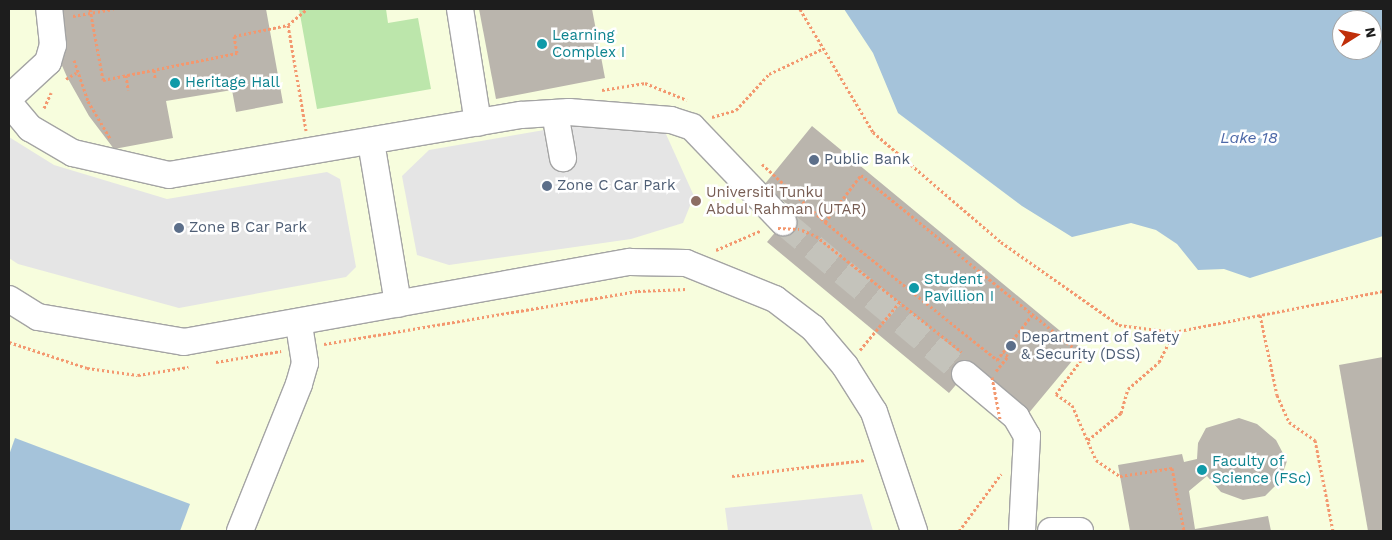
<!DOCTYPE html>
<style>
body{margin:0}
#map{position:relative;width:1392px;height:540px;overflow:hidden;background:#eeece3;font-family:"Work Sans",sans-serif}
div>[style]{position:absolute}
.education>*{inset:0;background:#f7fddd}
.grass>*{inset:0;background:#bce6ab}
.parking>*{inset:0;background:#e5e5e5}
.water>*{inset:0;background:#a5c3da}
.building>*{inset:0;background:#bab5ad}
.minor-tunnel>*{height:26px;margin-top:-13px;transform-origin:0;background:repeating-linear-gradient(90deg,#c4c3bb 0 26px,transparent 0 39px)}
.path>*{height:3px;margin-top:-1.5px;transform-origin:0;background:repeating-linear-gradient(90deg,#f3986f 0 2.5px,transparent 0 5px)}
.roads{filter:drop-shadow(1px 0 #a4a4a4) drop-shadow(-1px 0 #a4a4a4) drop-shadow(0 1px #a4a4a4) drop-shadow(0 -1px #a4a4a4)}
.minor>*{height:26px;margin:-13px;padding:0 13px;transform-origin:13px;border-radius:13px;background:#fff}
.path-bridge>*{height:3px;margin-top:-1.5px;transform-origin:0;background:repeating-linear-gradient(90deg,#f3986f 0 2.5px,transparent 0 5px)}
.dots>*{width:14px;height:14px;translate:-50% -50%;box-sizing:border-box;border:2px solid #fff;border-radius:50%}
span{translate:-50% -50%;white-space:nowrap;text-align:center;line-height:1.15;-webkit-text-stroke:5px #fff;paint-order:stroke}
.culture-label{font-size:15px;color:#0d838f}
.left{translate:0 -50%;text-align:left}
.service-label{font-size:15px;color:#4e5e75}
.education-label{font-size:15px;color:#785e54}
.water-label{font-size:16px;color:#4e69a8;font-style:italic}
.frame{position:absolute;inset:0;border:10px solid #1d1d1d;pointer-events:none}
.north{position:absolute;left:1332px;top:10px;width:50px;height:50px;box-sizing:border-box;background:#fff;border:1px solid #a5a5a5;border-radius:50%;rotate:80deg;font-size:14px;font-weight:700;line-height:20px;text-align:center;color:#1d1d1d}
.north::after{content:'';display:block;margin:auto;width:18px;height:22px;background:#c02f0a;clip-path:polygon(50% 0,100% 100%,50% 72%,0 100%)}
</style>
<div id="map">
<div class="education">
<div style="clip-path:polygon(evenodd,9px 9px,1383px 9px,1383px 531px,9px 531px,9px 9px,1342px 20px,1372px 20px,1372px 50px,1342px 50px,1342px 20px)"></div>
</div>
<div class="grass">
<div style="clip-path:polygon(299px 9px,386px 9px,388px 23px,418px 18px,431px 89px,317px 109px)"></div>
</div>
<div class="parking">
<div style="clip-path:polygon(585px 123px,665px 132px,694px 196px,683px 223px,631px 239px,449px 265px,417px 255px,402px 176px,429px 150px)"></div>
<div style="clip-path:polygon(9px 137px,54px 165px,167px 199px,327px 172px,340px 179px,356px 267px,346px 277px,179px 308px,18px 264px,9px 258px)"></div>
<div style="clip-path:polygon(862px 494px,873px 531px,728px 531px,725px 508px)"></div>
</div>
<div class="water">
<div style="clip-path:polygon(evenodd,844px 9px,1383px 9px,1383px 236px,1250px 278px,1224px 269px,1198px 270px,1177px 244px,1156px 230px,1131px 223px,1072px 237px,1022px 206px,898px 113px,873px 53px,844px 9px,1342px 20px,1372px 20px,1372px 50px,1342px 50px,1342px 20px)"></div>
<div style="clip-path:polygon(15px 438px,190px 504px,180px 531px,9px 531px,9px 455px)"></div>
</div>
<div class="building">
<div style="clip-path:polygon(49px 9px,266px 9px,283px 103px,236px 112px,232px 90px,166px 101px,173px 138px,114px 149px,89px 116px,67px 77px,53px 45px)"></div>
<div style="clip-path:polygon(479px 9px,592px 9px,605px 78px,496px 99px)"></div>
<div style="clip-path:polygon(812px 126px,1082px 349px,1028px 414px,971px 367px,949px 393px,767px 242px,794px 210px,764px 185px)"></div>
<div style="clip-path:polygon(1383px 357px,1383px 531px,1368px 531px,1339px 365px)"></div>
<div style="clip-path:polygon(1239px 418px,1257px 424px,1276px 440px,1287px 461px,1280px 481px,1265px 496px,1243px 500px,1221px 492px,1207px 476px,1189px 491px,1195px 529px,1268px 516px,1271px 531px,1130px 531px,1118px 465px,1182px 454px,1184px 462px,1197px 459px,1198px 443px,1206px 428px)"></div>
</div>
<div class="minor-tunnel">
<div style="left:783px;top:222px;width:237px;rotate:39.9deg"></div>
</div>
<div class="path">
<div style="left:90px;top:9px;width:72px;rotate:79.6deg"></div>
<div style="left:103px;top:80px;width:137px;rotate:-11.4deg"></div>
<div style="left:237px;top:53px;width:17px;rotate:-100deg"></div>
<div style="left:234px;top:36px;width:55px;rotate:-11.5deg"></div>
<div style="left:288px;top:25px;width:107px;rotate:80.3deg"></div>
<div style="left:800px;top:9px;width:143px;rotate:59.3deg"></div>
<div style="left:873px;top:132px;width:169px;rotate:40.7deg"></div>
<div style="left:1001px;top:242px;width:144px;rotate:35.1deg"></div>
<div style="left:1119px;top:325px;width:55px;rotate:7.3deg"></div>
<div style="left:1174px;top:332px;width:213px;rotate:-11.1deg"></div>
<div style="left:73px;top:16px;width:41px;rotate:-9.9deg"></div>
<div style="left:288px;top:25px;width:25px;rotate:-40deg"></div>
<div style="left:74px;top:60px;width:43px;rotate:71.1deg"></div>
<div style="left:88px;top:101px;width:43px;rotate:59.3deg"></div>
<div style="left:154px;top:70px;width:8px;rotate:83deg"></div>
<div style="left:126px;top:75px;width:15px;rotate:82deg"></div>
<div style="left:66px;top:79px;width:12px;rotate:-31deg"></div>
<div style="left:602px;top:90px;width:44px;rotate:-9.2deg"></div>
<div style="left:645px;top:83px;width:45px;rotate:22deg"></div>
<div style="left:44px;top:108px;width:17px;rotate:-65deg"></div>
<div style="left:712px;top:117px;width:25px;rotate:-16deg"></div>
<div style="left:736px;top:110px;width:49px;rotate:-47.5deg"></div>
<div style="left:769px;top:74px;width:59px;rotate:-25.3deg"></div>
<div style="left:762px;top:164px;width:86px;rotate:42.6deg"></div>
<div style="left:825px;top:222px;width:221px;rotate:38.7deg"></div>
<div style="left:997px;top:360px;width:57px;rotate:-52.1deg"></div>
<div style="left:825px;top:222px;width:59px;rotate:-52.5deg"></div>
<div style="left:861px;top:175px;width:287px;rotate:39.1deg"></div>
<div style="left:1084px;top:356px;width:47px;rotate:126.4deg"></div>
<div style="left:1056px;top:394px;width:19px;rotate:35deg"></div>
<div style="left:1072px;top:405px;width:60px;rotate:66.4deg"></div>
<div style="left:1096px;top:460px;width:29px;rotate:34deg"></div>
<div style="left:1120px;top:476px;width:53px;rotate:-8.7deg"></div>
<div style="left:1172px;top:468px;width:64px;rotate:79.2deg"></div>
<div style="left:802px;top:230px;width:15px;rotate:23deg"></div>
<div style="left:816px;top:236px;width:186px;rotate:38.5deg"></div>
<div style="left:716px;top:250px;width:48px;rotate:-23.4deg"></div>
<div style="left:1260px;top:315px;width:82px;rotate:78deg"></div>
<div style="left:1277px;top:395px;width:30px;rotate:66deg"></div>
<div style="left:1289px;top:422px;width:32px;rotate:35deg"></div>
<div style="left:1315px;top:440px;width:93px;rotate:78.8deg"></div>
<div style="left:9px;top:342px;width:82px;rotate:18.4deg"></div>
<div style="left:87px;top:368px;width:51px;rotate:7.8deg"></div>
<div style="left:138px;top:375px;width:51px;rotate:-9.1deg"></div>
<div style="left:324px;top:344px;width:318px;rotate:-9.6deg"></div>
<div style="left:638px;top:291px;width:48px;rotate:-2.4deg"></div>
<div style="left:860px;top:350px;width:61px;rotate:-50.3deg"></div>
<div style="left:216px;top:362px;width:66px;rotate:-9.6deg"></div>
<div style="left:996px;top:371px;width:19px;rotate:-51deg"></div>
<div style="left:1008px;top:356px;width:6px;rotate:-149deg"></div>
<div style="left:1088px;top:440px;width:43px;rotate:-39.3deg"></div>
<div style="left:1121px;top:413px;width:25px;rotate:-74deg"></div>
<div style="left:1128px;top:389px;width:41px;rotate:-41.1deg"></div>
<div style="left:1159px;top:362px;width:34px;rotate:-63deg"></div>
<div style="left:732px;top:476px;width:134px;rotate:-6.9deg"></div>
<div style="left:959px;top:531px;width:71px;rotate:-53.6deg"></div>
</div>
<div class="roads">
<div class="minor">
<div style="left:460px;top:9px;width:115px;rotate:81deg"></div>
<div style="left:9px;top:98px;width:53px;rotate:-42.7deg"></div>
<div style="left:48px;top:62px;width:18px;rotate:-74deg"></div>
<div style="left:53px;top:45px;width:36px;rotate:-96deg"></div>
<div style="left:9px;top:103px;width:33px;rotate:50deg"></div>
<div style="left:30px;top:128px;width:50px;rotate:30.2deg"></div>
<div style="left:73px;top:153px;width:98px;rotate:12.9deg"></div>
<div style="left:169px;top:175px;width:357px;rotate:-9.7deg"></div>
<div style="left:521px;top:115px;width:48px;rotate:-3.6deg"></div>
<div style="left:569px;top:112px;width:102px;rotate:4.5deg"></div>
<div style="left:671px;top:120px;width:22px;rotate:18deg"></div>
<div style="left:692px;top:127px;width:132px;rotate:46.2deg"></div>
<div style="left:555px;top:113px;width:46px;rotate:79.9deg"></div>
<div style="left:371px;top:142px;width:164px;rotate:80.5deg"></div>
<div style="left:9px;top:299px;width:34px;rotate:32deg"></div>
<div style="left:38px;top:317px;width:148px;rotate:9.7deg"></div>
<div style="left:184px;top:342px;width:453px;rotate:-10.2deg"></div>
<div style="left:630px;top:262px;width:56px;rotate:1deg"></div>
<div style="left:686px;top:263px;width:96px;rotate:22deg"></div>
<div style="left:775px;top:299px;width:48px;rotate:37.3deg"></div>
<div style="left:813px;top:328px;width:50px;rotate:49.9deg"></div>
<div style="left:845px;top:366px;width:54px;rotate:57.8deg"></div>
<div style="left:874px;top:412px;width:126px;rotate:71.4deg"></div>
<div style="left:965px;top:374px;width:67px;rotate:40.1deg"></div>
<div style="left:1016px;top:417px;width:22px;rotate:60deg"></div>
<div style="left:1027px;top:436px;width:95px;rotate:93deg"></div>
<div style="left:240px;top:531px;width:158px;rotate:-68.1deg"></div>
<div style="left:299px;top:384px;width:22px;rotate:-74deg"></div>
<div style="left:305px;top:363px;width:38px;rotate:-99deg"></div>
<div style="left:1051px;top:531px;width:29px"></div>
</div>
</div>
<div class="path-bridge">
<div style="left:778px;top:228px;width:21px;rotate:3deg"></div>
<div style="left:992px;top:377px;width:43px;rotate:79.2deg"></div>
</div>
<div class="dots">
<div style="left:542px;top:44px;background:#0f9aa8"></div>
<div style="left:175px;top:83px;background:#0f9aa8"></div>
<div style="left:814px;top:160px;background:#5c6f8a"></div>
<div style="left:547px;top:186px;background:#5c6f8a"></div>
<div style="left:696px;top:201px;background:#8d6e63"></div>
<div style="left:179px;top:228px;background:#5c6f8a"></div>
<div style="left:914px;top:288px;background:#0f9aa8"></div>
<div style="left:1011px;top:346px;background:#5c6f8a"></div>
<div style="left:1202px;top:470px;background:#0f9aa8"></div>
</div>
<div class="culture-label">
<span class="left" style="left:552px;top:44px">Learning<br>Complex I</span>
<span class="left" style="left:185px;top:83px">Heritage Hall</span>
<span class="left" style="left:924px;top:288px">Student<br>Pavillion I</span>
<span class="left" style="left:1212px;top:470px">Faculty of<br>Science (FSc)</span>
</div>
<div class="service-label">
<span class="left" style="left:824px;top:160px">Public Bank</span>
<span class="left" style="left:557px;top:186px">Zone C Car Park</span>
<span class="left" style="left:189px;top:228px">Zone B Car Park</span>
<span class="left" style="left:1021px;top:346px">Department of Safety<br>&amp; Security (DSS)</span>
</div>
<div class="education-label">
<span class="left" style="left:706px;top:201px">Universiti Tunku<br>Abdul Rahman (UTAR)</span>
</div>
<div class="water-label">
<span style="left:1249px;top:138px">Lake 18</span>
</div>
<div class="frame"></div>
<div class="north">N</div>
</div>
